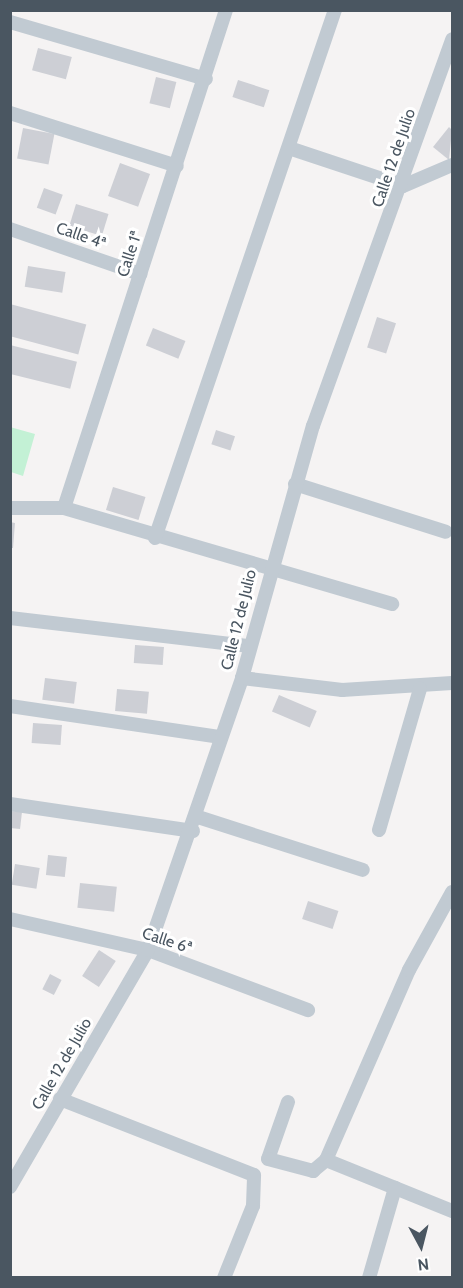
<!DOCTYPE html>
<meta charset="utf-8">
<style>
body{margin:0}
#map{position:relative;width:463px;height:1288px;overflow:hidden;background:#f5f3f3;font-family:Cabin,sans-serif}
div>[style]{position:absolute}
.green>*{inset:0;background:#c3f1d5}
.building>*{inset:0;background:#cdcfd5;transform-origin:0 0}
.minor>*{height:14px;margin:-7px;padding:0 7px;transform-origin:7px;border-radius:7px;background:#c1cad2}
span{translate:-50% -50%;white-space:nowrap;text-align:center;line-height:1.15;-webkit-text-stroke:6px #fff;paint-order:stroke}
.street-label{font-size:16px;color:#4a5661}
.frame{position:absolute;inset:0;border:12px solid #4a5661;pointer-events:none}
.north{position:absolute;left:391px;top:1216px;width:60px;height:60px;-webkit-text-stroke:4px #fff;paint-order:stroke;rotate:173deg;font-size:16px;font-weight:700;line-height:24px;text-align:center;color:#4a5661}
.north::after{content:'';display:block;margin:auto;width:21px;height:27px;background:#4a5661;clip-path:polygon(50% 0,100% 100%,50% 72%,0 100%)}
</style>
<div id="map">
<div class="green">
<div style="clip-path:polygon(10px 427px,35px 434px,23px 476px,11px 472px)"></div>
</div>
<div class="building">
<div style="left:38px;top:48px;width:35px;height:23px;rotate:15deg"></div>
<div style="left:156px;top:77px;width:21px;height:27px;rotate:14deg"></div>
<div style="left:238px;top:80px;width:33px;height:18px;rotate:18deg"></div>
<div style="clip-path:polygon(449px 127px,452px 130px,449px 160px,433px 147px)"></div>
<div style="left:23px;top:128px;width:32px;height:31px;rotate:11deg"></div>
<div style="left:120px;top:163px;width:32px;height:35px;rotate:20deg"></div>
<div style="left:44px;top:188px;width:20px;height:21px;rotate:20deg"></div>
<div style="left:76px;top:204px;width:34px;height:23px;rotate:17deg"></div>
<div style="left:28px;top:266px;width:38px;height:21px;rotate:9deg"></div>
<div style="left:10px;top:304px;width:79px;height:31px;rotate:15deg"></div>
<div style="left:377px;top:317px;width:20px;height:32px;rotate:18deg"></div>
<div style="left:153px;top:328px;width:35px;height:19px;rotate:22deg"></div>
<div style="left:10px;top:345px;width:69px;height:28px;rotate:14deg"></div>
<div style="left:216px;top:430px;width:20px;height:15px;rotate:18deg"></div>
<div style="left:113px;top:487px;width:34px;height:24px;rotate:17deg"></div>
<div style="clip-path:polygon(10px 522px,15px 523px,13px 548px,10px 548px)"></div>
<div style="left:135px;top:645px;width:29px;height:18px;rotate:4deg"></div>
<div style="left:45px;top:678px;width:32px;height:22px;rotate:7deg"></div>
<div style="left:117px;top:689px;width:32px;height:22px;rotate:5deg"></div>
<div style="left:279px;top:695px;width:41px;height:18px;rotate:23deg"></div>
<div style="left:33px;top:723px;width:29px;height:20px;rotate:4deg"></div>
<div style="clip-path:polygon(10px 811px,22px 812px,20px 829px,10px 828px)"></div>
<div style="left:48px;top:855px;width:19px;height:20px;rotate:6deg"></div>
<div style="left:15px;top:864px;width:25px;height:21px;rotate:9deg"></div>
<div style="left:80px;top:883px;width:37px;height:25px;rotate:6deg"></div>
<div style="left:308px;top:901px;width:32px;height:19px;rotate:18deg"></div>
<div style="left:99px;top:950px;width:20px;height:31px;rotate:33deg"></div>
<div style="left:50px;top:974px;width:13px;height:17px;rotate:27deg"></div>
</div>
<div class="minor">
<div style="left:10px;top:22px;width:204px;rotate:16.2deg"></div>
<div style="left:10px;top:113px;width:175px;rotate:17.6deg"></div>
<div style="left:289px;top:148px;width:120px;rotate:18.4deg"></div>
<div style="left:403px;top:186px;width:53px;rotate:-23.2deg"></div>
<div style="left:10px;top:229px;width:138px;rotate:19.1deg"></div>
<div style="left:295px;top:484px;width:158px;rotate:17.6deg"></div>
<div style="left:10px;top:508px;width:54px"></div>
<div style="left:64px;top:508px;width:342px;rotate:16.3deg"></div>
<div style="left:64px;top:508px;width:524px;rotate:-71.98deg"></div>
<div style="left:155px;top:538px;width:558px;rotate:-71.18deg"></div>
<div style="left:10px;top:618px;width:239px;rotate:6.7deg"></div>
<div style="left:242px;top:678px;width:101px;rotate:6.8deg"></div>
<div style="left:342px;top:690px;width:110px;rotate:-3.6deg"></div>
<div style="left:10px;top:706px;width:213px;rotate:8.4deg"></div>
<div style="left:10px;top:804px;width:185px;rotate:8.4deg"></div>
<div style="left:198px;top:817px;width:173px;rotate:17.8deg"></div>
<div style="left:379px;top:830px;width:147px;rotate:-73.8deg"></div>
<div style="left:10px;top:919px;width:141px;rotate:12.7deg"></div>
<div style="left:148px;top:950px;width:171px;rotate:20.6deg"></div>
<div style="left:60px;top:1099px;width:208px;rotate:21.4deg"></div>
<div style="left:288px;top:1102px;width:60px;rotate:109.3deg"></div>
<div style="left:268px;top:1159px;width:47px;rotate:14.9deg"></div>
<div style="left:313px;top:1171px;width:17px;rotate:-40deg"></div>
<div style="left:326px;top:1160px;width:207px;rotate:-66.4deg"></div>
<div style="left:409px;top:970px;width:89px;rotate:-61.1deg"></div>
<div style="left:326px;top:1160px;width:136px;rotate:22deg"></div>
<div style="left:10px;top:1187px;width:274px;rotate:-59.8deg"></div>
<div style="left:148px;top:950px;width:288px;rotate:-70.9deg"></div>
<div style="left:242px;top:678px;width:262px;rotate:-74.3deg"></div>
<div style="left:313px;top:426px;width:411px;rotate:-70.2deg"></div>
<div style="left:224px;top:1278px;width:78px;rotate:-68.1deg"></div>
<div style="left:253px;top:1206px;width:31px;rotate:-88deg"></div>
<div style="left:369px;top:1278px;width:94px;rotate:-73.9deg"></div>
</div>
<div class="street-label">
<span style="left:394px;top:158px;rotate:-71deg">Calle 12 de Julio</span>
<span style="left:81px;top:236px;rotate:19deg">Calle 4ª</span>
<span style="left:130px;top:254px;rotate:-72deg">Calle 1ª</span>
<span style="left:239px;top:620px;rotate:-76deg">Calle 12 de Julio</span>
<span style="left:167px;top:941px;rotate:18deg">Calle 6ª</span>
<span style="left:62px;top:1064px;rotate:-60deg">Calle 12 de Julio</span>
</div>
<div class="frame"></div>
<div class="north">N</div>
</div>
